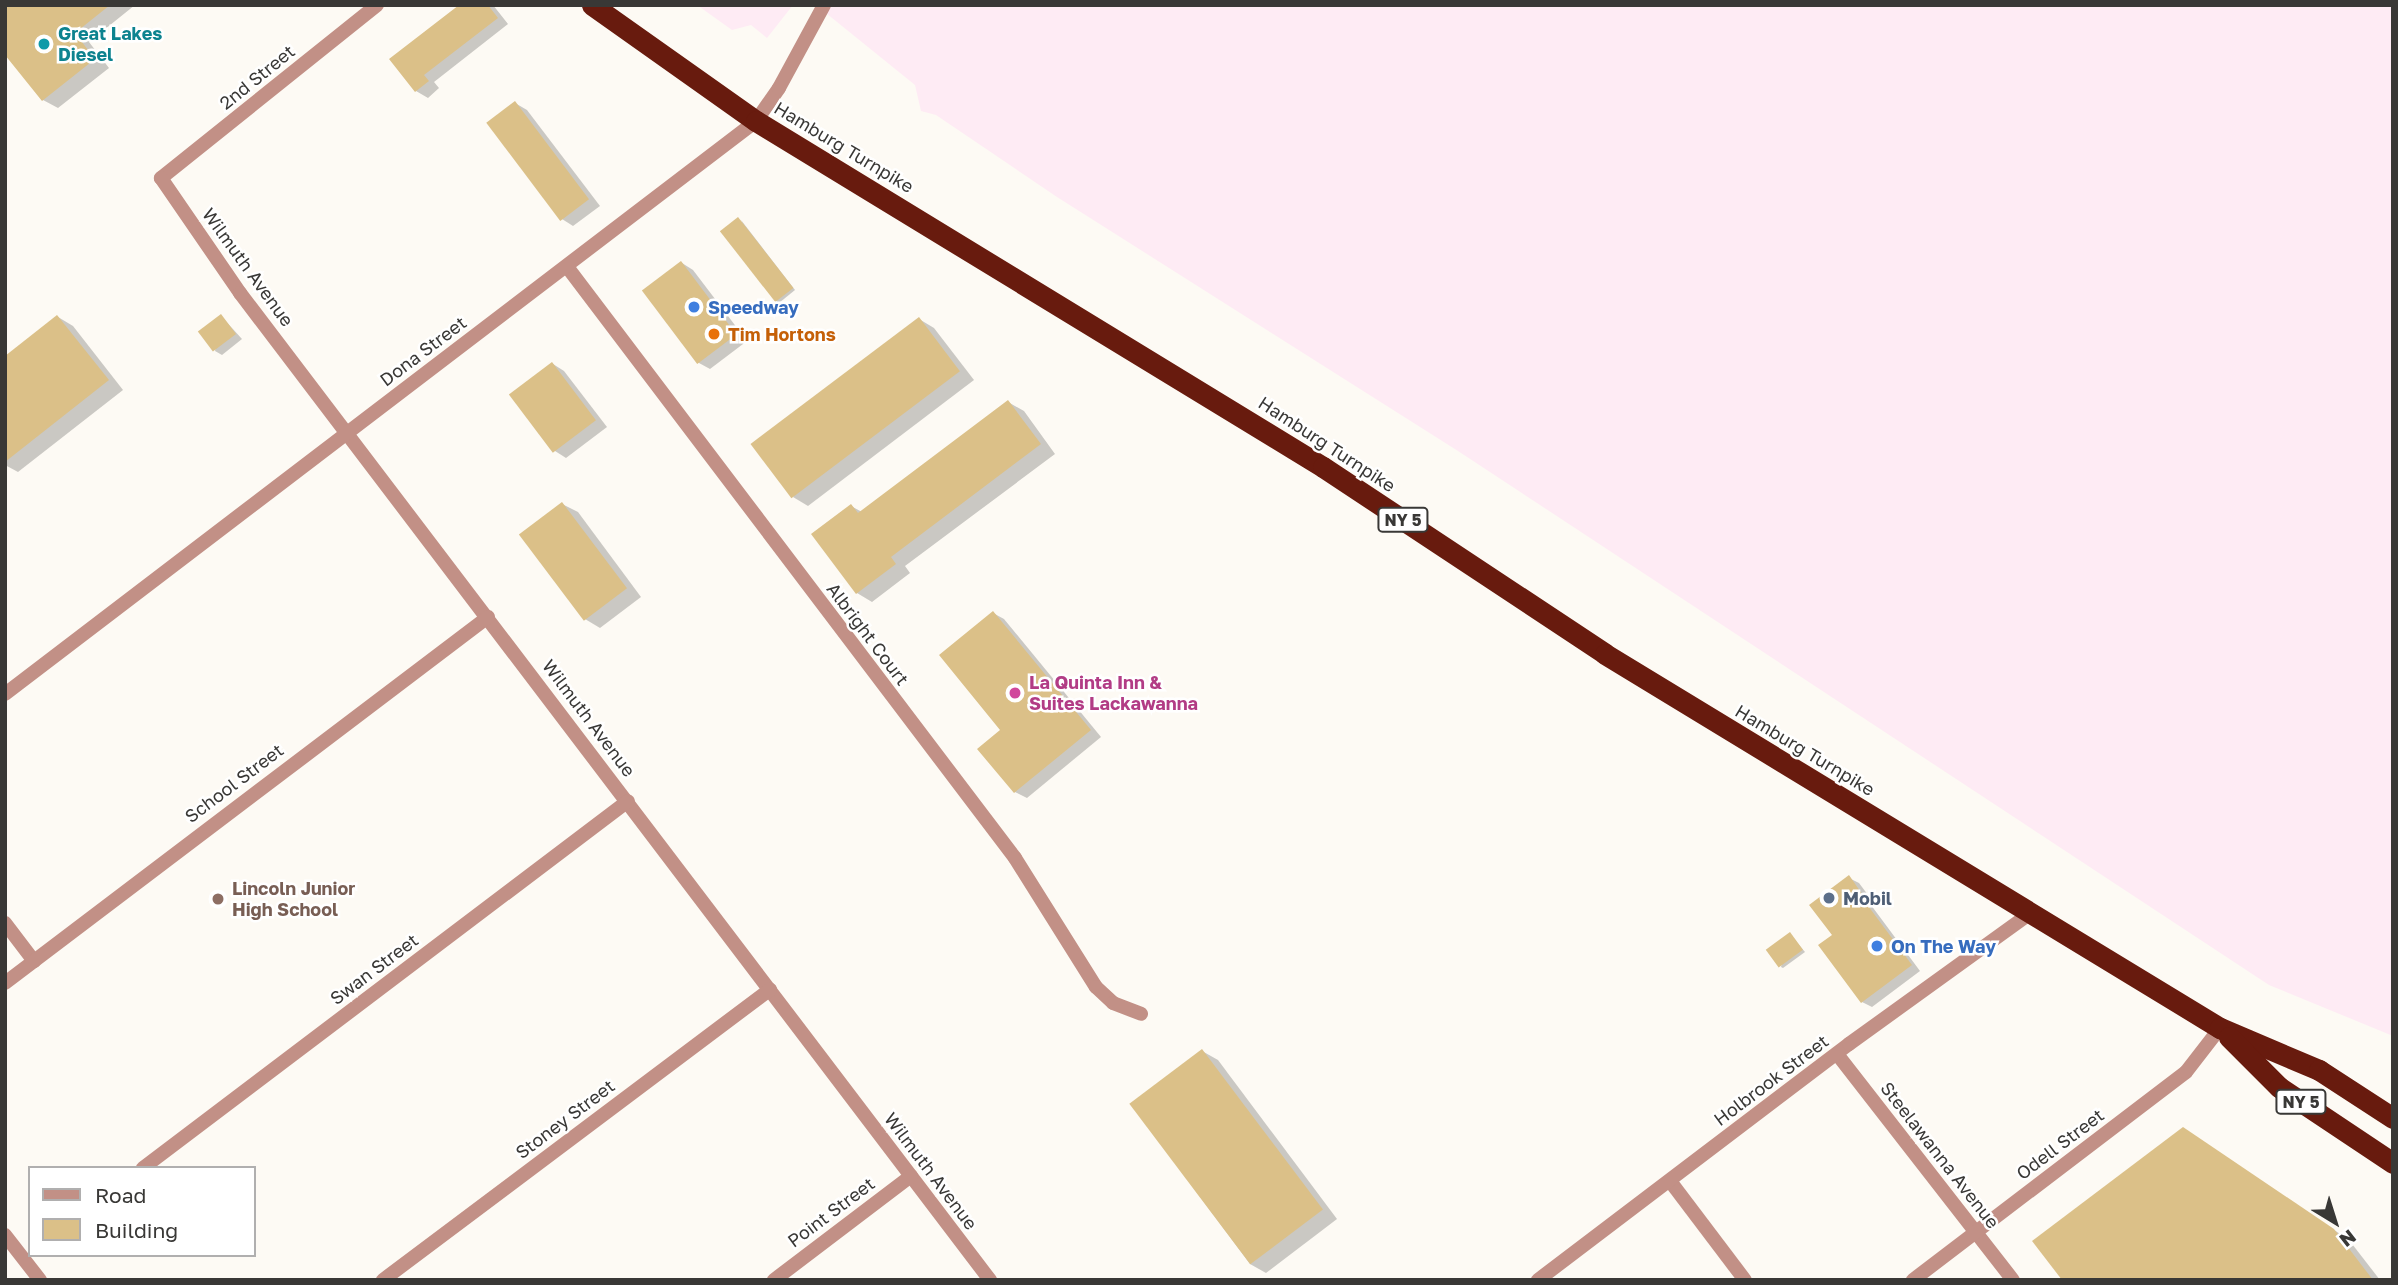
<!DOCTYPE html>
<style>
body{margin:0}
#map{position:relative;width:2398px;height:1285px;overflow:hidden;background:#fdfaf4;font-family:"Golos Text",sans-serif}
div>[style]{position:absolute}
.industrial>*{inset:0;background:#feebf4}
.shadow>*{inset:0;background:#0003}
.building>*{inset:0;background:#dbc088;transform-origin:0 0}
.street>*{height:14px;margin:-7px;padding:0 7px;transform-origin:7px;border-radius:7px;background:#c29086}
.highway>*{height:21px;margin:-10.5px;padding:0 10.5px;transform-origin:10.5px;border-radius:10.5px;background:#681b0e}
.dots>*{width:19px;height:19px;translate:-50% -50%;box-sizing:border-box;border:4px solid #fff;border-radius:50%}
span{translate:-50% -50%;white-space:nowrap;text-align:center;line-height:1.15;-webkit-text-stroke:5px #fff;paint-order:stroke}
.shield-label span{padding:2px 5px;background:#fff;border:2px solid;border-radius:5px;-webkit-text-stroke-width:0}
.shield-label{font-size:16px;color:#393836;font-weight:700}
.culture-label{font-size:18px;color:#0d838f;font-weight:700}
.left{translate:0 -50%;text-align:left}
.street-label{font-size:18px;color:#393836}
.shop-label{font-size:18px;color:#366cbe;font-weight:700}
.food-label{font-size:18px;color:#c56008;font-weight:700}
.hotel-label{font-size:18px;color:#b23c85;font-weight:700}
.education-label{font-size:18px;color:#785e54;font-weight:700}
.service-label{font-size:18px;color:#4e5e75;font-weight:700}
.frame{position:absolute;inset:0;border:7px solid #393836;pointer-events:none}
.legend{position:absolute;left:28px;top:1166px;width:228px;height:91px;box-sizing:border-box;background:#fff;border:2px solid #b0afaf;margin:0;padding:9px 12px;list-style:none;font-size:21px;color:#393836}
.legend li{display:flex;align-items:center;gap:14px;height:35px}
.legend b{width:35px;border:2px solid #b0afaf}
.north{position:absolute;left:2300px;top:1187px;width:70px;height:70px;-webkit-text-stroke:5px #fff;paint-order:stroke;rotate:142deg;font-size:19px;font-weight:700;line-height:28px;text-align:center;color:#393836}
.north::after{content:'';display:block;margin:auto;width:24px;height:32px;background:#393836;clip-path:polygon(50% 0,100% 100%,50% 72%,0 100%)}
</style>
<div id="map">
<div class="industrial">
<div style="clip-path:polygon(697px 5px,793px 5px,767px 38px,751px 25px,732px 30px)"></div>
<div style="clip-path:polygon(816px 5px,2393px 5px,2393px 1036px,2269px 985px,1458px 451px,1057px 197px,936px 115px,921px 111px,915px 85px)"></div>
</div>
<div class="shadow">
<div style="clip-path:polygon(5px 5px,135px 5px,89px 42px,109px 68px,58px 108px,43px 100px)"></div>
<div style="clip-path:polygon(462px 5px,493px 5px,508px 24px,434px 82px,439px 88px,428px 98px,416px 91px,392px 60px)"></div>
<div style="clip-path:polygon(515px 103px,527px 110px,600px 206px,573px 226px,562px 219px)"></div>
<div style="clip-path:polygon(741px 220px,795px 290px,779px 303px,776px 301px)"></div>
<div style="clip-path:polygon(682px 263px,693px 270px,747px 341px,710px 369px,699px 363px,644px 291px)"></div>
<div style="clip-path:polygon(221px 316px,242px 339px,222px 355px,215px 351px)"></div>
<div style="clip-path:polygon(58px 317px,73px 326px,123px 390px,18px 472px,5px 465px,5px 358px)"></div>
<div style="clip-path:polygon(919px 319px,934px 328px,974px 380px,808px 506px,793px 497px)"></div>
<div style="clip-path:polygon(553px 364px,564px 371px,607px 427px,566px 458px,555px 451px)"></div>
<div style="clip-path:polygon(1008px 402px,1024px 411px,1055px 454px,905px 566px,910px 573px,872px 602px,857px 593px,851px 506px,862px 512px)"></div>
<div style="clip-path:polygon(562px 504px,578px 512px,641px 597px,600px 628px,585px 619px)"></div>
<div style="clip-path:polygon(993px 613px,1004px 619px,1101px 737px,1027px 798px,1015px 792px,1003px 730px)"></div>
<div style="clip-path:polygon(1849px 878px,1859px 883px,1871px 899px,1868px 901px,1920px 971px,1872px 1007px,1862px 1002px,1834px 936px)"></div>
<div style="clip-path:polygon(1790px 934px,1805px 952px,1783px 968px,1781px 967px)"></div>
<div style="clip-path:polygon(1202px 1051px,1218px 1060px,1337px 1219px,1266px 1273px,1250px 1264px,1131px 1104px)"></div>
<div style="clip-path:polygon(2184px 1129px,2349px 1240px,2380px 1280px,2064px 1280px)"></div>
</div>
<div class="building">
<div style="clip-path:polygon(5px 5px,110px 5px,75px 33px,95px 59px,42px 101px,5px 55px)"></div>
<div style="clip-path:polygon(459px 5px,488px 5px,498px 18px,424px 75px,429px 81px,415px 92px,389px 59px)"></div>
<div style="left:515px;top:101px;width:123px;height:36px;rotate:53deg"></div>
<div style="left:738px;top:217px;width:90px;height:23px;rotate:52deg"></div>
<div style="left:681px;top:261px;width:92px;height:49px;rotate:53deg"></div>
<div style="left:221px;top:314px;width:25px;height:29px;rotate:53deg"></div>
<div style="clip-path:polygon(57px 315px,109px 380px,5px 462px,5px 356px)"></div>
<div style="left:919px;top:317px;width:68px;height:211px;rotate:53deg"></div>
<div style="left:552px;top:362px;width:73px;height:54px;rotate:53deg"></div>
<div style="clip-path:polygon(1008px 400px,1041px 444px,891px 557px,896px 564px,856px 594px,811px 534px,851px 504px,858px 513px)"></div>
<div style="left:562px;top:502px;width:108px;height:54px;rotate:53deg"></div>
<div style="clip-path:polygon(993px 611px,1091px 730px,1014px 793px,977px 749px,1000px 730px,939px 655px)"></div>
<div style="clip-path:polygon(1849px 875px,1862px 894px,1860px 895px,1912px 965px,1861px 1003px,1818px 945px,1832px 935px,1809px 905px)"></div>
<div style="left:1790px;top:932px;width:22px;height:30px;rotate:54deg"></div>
<div style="left:1202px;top:1049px;width:201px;height:91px;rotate:53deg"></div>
<div style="clip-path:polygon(2183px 1127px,2334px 1229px,2373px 1280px,2062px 1280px,2032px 1241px)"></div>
</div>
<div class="street">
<div style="left:377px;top:5px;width:277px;rotate:141.3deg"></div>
<div style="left:161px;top:178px;width:140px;rotate:55.5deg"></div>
<div style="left:240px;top:293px;width:1240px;rotate:52.77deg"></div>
<div style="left:568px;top:268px;width:740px;rotate:52.85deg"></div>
<div style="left:1015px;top:858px;width:152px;rotate:57.9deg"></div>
<div style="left:1096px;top:987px;width:23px;rotate:43deg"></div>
<div style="left:1113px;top:1003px;width:30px;rotate:21deg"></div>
<div style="left:5px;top:694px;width:945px;rotate:-37.34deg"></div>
<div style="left:756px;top:121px;width:40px;rotate:-55.1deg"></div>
<div style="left:779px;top:88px;width:94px;rotate:-61.5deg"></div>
<div style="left:5px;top:923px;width:48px;rotate:52.7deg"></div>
<div style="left:5px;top:983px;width:606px;rotate:-37.15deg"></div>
<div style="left:1837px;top:1054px;width:286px;rotate:52.1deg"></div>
<div style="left:143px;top:1168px;width:608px;rotate:-37.11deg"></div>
<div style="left:1670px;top:1181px;width:124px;rotate:52.9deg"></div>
<div style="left:5px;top:1235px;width:57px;rotate:52.1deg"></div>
<div style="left:383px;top:1280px;width:484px;rotate:-36.9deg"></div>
<div style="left:774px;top:1280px;width:172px;rotate:-37.2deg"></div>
<div style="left:1538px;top:1280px;width:390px;rotate:-37.2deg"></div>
<div style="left:1849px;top:1044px;width:222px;rotate:-35.8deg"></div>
<div style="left:1913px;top:1280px;width:343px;rotate:-37.3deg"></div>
<div style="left:2186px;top:1072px;width:56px;rotate:-52.3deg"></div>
</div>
<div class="highway">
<div style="left:592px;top:5px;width:201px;rotate:35.3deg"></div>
<div style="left:756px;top:121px;width:664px;rotate:31.39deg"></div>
<div style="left:1323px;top:467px;width:338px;rotate:33.5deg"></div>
<div style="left:1605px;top:654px;width:720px;rotate:31.31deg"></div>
<div style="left:2220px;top:1028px;width:108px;rotate:23deg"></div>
<div style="left:2319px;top:1070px;width:88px;rotate:33deg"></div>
<div style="left:2229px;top:1037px;width:71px;rotate:45deg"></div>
<div style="left:2279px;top:1087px;width:137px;rotate:33.7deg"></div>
</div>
<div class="dots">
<div style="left:44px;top:44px;background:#0f9aa8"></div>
<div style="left:694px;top:307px;background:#3f7fe0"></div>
<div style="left:714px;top:334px;background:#e8710a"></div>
<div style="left:1015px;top:693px;background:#d1479c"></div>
<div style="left:1829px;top:898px;background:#5c6f8a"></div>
<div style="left:218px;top:899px;background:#8d6e63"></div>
<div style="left:1877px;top:946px;background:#3f7fe0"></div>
</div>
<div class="shield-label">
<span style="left:1403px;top:520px">NY 5</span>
<span style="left:2301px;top:1102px">NY 5</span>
</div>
<div class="culture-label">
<span class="left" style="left:58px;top:44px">Great Lakes<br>Diesel</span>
</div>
<div class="street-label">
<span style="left:257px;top:77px;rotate:-39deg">2nd Street</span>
<span style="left:844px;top:147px;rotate:31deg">Hamburg Turnpike</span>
<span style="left:248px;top:267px;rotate:54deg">Wilmuth Avenue</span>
<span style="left:423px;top:351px;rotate:-37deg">Dona Street</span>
<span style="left:1327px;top:444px;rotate:33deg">Hamburg Turnpike</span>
<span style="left:868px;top:634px;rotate:53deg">Albright Court</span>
<span style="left:589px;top:718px;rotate:53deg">Wilmuth Avenue</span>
<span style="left:1805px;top:750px;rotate:31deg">Hamburg Turnpike</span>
<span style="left:234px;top:783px;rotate:-37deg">School Street</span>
<span style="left:374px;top:969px;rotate:-37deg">Swan Street</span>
<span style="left:1771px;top:1080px;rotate:-37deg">Holbrook Street</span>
<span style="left:565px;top:1119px;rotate:-37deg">Stoney Street</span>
<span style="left:2060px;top:1144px;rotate:-37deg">Odell Street</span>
<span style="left:1940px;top:1155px;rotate:52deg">Steelawanna Avenue</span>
<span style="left:931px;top:1171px;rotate:53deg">Wilmuth Avenue</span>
<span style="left:831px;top:1212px;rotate:-37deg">Point Street</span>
</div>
<div class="shop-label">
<span class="left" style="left:708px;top:307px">Speedway</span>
<span class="left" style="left:1891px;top:946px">On The Way</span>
</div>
<div class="food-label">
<span class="left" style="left:728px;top:334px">Tim Hortons</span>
</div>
<div class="hotel-label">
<span class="left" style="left:1029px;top:693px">La Quinta Inn &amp;<br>Suites Lackawanna</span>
</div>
<div class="education-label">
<span class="left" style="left:232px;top:899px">Lincoln Junior<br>High School</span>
</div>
<div class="service-label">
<span class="left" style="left:1843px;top:898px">Mobil</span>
</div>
<div class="frame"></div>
<ul class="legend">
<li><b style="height:9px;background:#c29086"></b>Road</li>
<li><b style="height:19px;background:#dbc088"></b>Building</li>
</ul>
<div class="north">N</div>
</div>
